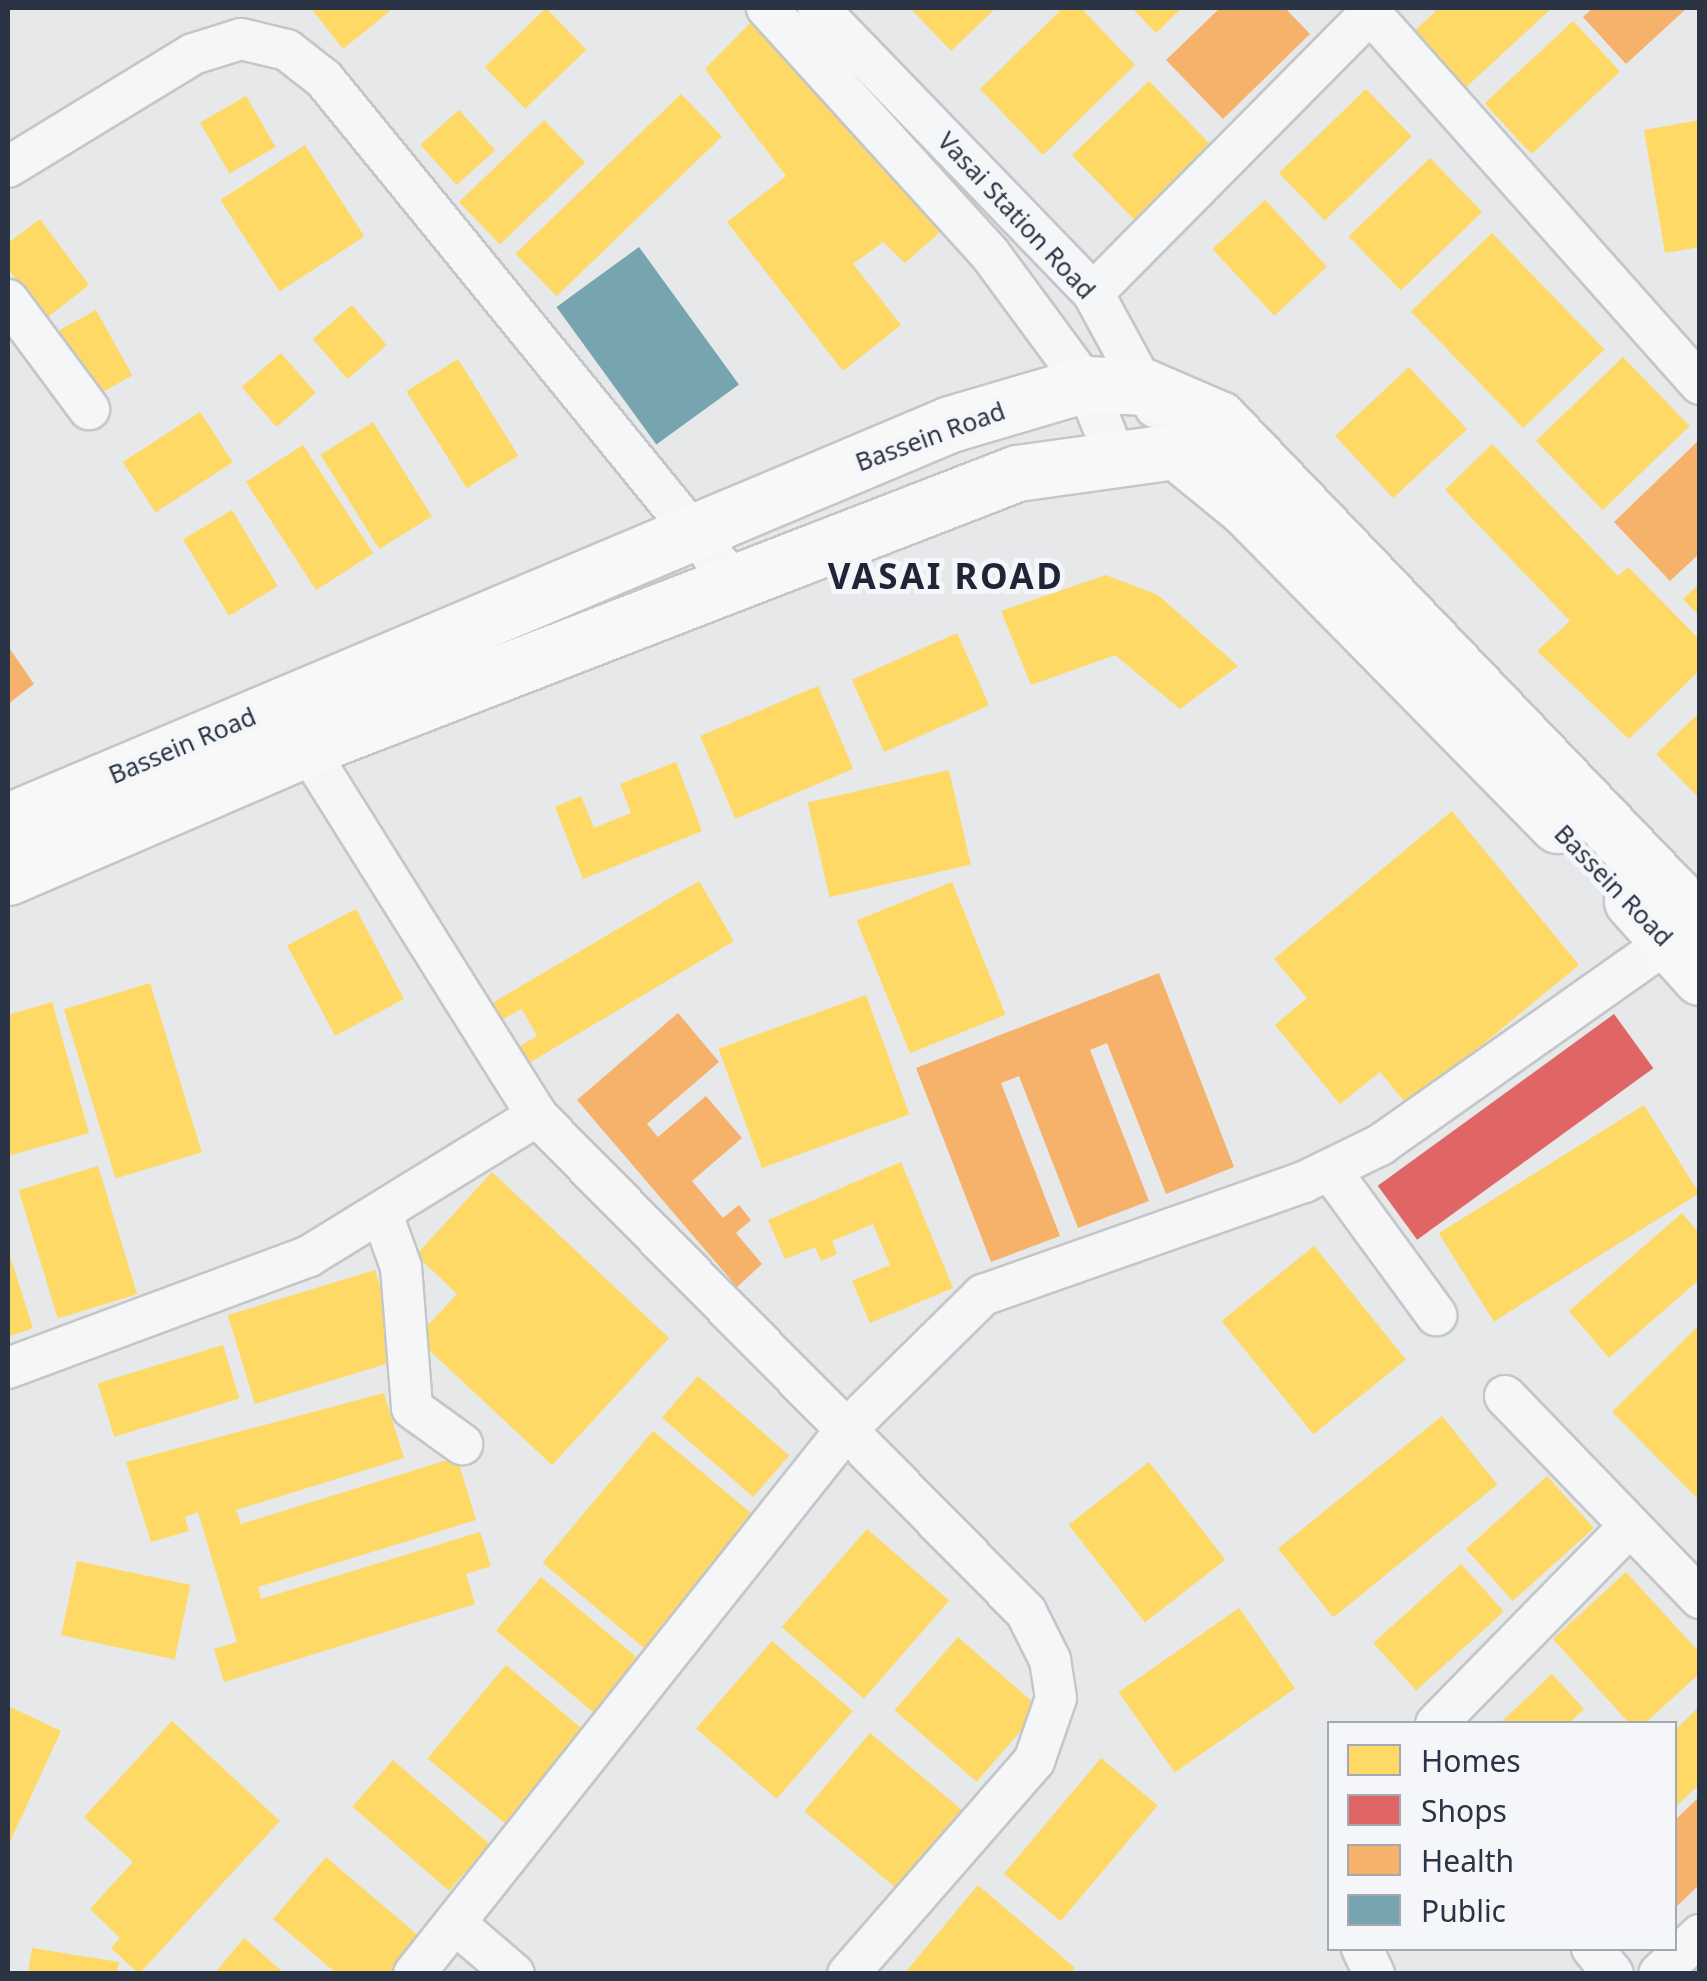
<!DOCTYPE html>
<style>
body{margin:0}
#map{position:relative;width:1707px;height:1981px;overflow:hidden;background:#e6e8ea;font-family:"Noto Sans",sans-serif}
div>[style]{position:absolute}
.homes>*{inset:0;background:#ffd966;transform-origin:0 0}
.shops>*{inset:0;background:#e06666;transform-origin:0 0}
.health>*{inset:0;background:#f6b26b}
.public>*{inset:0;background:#76a5af;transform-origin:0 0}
.roads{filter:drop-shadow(2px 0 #c4c6c8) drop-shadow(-2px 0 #c4c6c8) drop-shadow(0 2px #c4c6c8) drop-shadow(0 -2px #c4c6c8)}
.street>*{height:40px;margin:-20px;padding:0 20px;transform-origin:20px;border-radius:20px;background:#f5f6f7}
.primary>*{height:55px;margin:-27.5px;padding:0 27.5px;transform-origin:27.5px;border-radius:27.5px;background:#f8f8f8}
span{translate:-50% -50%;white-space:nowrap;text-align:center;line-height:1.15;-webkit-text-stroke:10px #f4f6f9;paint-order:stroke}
.street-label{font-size:25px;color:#2b3445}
.district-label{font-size:35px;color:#1d2536;font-weight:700;letter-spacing:2.5px}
.frame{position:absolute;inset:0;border:10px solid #2b3445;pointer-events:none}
.legend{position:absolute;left:1327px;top:1721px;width:350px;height:230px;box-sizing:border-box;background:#f4f6f9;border:2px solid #a4a8b1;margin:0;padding:12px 18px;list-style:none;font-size:30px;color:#2b3445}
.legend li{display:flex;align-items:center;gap:20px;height:50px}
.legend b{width:50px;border:2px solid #a4a8b1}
</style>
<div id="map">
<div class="homes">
<div style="clip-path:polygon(311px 8px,387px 8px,390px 11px,343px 49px)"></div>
<div style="left:546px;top:8px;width:58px;height:85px;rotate:46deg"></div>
<div style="clip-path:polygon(910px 8px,996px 8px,951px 51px)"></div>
<div style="clip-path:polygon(1063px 8px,1081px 8px,1135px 65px,1043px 155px,980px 89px)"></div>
<div style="clip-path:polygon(1132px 8px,1182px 8px,1156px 33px)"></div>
<div style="clip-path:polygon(1439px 8px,1552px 8px,1463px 90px,1411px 34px)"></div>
<div style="clip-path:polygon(760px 13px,948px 225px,905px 263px,883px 242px,853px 264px,901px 325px,843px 371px,727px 222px,786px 176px,705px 69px)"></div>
<div style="left:1573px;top:21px;width:69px;height:121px;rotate:47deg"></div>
<div style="left:1149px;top:81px;width:91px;height:107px;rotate:46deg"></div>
<div style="left:1366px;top:89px;width:66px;height:121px;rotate:46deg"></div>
<div style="left:681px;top:94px;width:59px;height:230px;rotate:46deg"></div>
<div style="left:246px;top:96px;width:59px;height:53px;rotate:60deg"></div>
<div style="left:459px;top:110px;width:54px;height:52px;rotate:48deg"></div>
<div style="left:544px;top:120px;width:59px;height:118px;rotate:46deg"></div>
<div style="clip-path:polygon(1700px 120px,1700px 247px,1665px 253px,1644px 130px)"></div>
<div style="left:305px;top:145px;width:109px;height:101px;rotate:57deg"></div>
<div style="left:1430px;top:158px;width:75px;height:113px;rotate:46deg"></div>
<div style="left:1265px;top:200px;width:91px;height:72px;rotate:47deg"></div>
<div style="clip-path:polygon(40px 219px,89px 285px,45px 319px,8px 269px,8px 243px)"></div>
<div style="left:1492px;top:233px;width:162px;height:113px;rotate:46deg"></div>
<div style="left:352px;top:305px;width:53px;height:52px;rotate:49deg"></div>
<div style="left:96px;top:310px;width:75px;height:53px;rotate:61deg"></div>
<div style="left:281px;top:353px;width:53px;height:52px;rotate:49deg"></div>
<div style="left:1623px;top:357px;width:96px;height:121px;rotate:46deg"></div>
<div style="left:458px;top:359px;width:114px;height:61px;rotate:58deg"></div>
<div style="left:1409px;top:367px;width:85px;height:101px;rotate:47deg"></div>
<div style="left:200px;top:412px;width:60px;height:92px;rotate:57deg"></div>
<div style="left:373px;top:422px;width:111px;height:62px;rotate:58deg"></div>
<div style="clip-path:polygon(1492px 444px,1618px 576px,1628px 567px,1700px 640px,1700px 670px,1629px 739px,1537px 651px,1570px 621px,1445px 490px)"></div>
<div style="left:303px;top:445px;width:129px;height:68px;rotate:57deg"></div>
<div style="left:232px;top:510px;width:89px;height:57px;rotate:59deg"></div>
<div style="clip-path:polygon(1106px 575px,1158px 595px,1238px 666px,1180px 709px,1115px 655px,1031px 685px,1001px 611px)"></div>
<div style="clip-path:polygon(1700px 583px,1700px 617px,1683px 599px)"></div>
<div style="left:957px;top:633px;width:79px;height:115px;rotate:66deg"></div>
<div style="left:818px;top:686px;width:90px;height:128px;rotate:67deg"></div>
<div style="clip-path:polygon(1700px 712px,1700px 799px,1656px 754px)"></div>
<div style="clip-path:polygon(676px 762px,702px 831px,583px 879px,555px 807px,581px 796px,594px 828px,631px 813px,620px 784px)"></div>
<div style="left:949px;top:770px;width:97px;height:145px;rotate:77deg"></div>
<div style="clip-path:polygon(1452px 811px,1579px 965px,1408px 1106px,1380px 1072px,1340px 1104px,1275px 1025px,1307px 998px,1274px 959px)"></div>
<div style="clip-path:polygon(699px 881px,734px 941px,524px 1066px,515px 1049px,537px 1036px,522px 1009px,498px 1022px,489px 1005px)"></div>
<div style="left:952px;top:882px;width:143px;height:103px;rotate:68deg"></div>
<div style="left:356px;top:909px;width:102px;height:78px;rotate:62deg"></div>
<div style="left:150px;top:983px;width:177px;height:90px;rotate:73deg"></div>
<div style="left:866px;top:995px;width:127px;height:157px;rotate:70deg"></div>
<div style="clip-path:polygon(52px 1002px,89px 1133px,8px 1156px,8px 1015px)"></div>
<div style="left:1644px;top:1105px;width:104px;height:242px;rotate:58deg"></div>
<div style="clip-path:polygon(901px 1162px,953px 1288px,870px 1323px,852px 1281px,890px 1265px,873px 1224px,832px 1241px,837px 1254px,821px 1261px,815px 1247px,785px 1259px,768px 1220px)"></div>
<div style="left:98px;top:1166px;width:134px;height:83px;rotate:73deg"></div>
<div style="clip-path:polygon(492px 1172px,669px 1338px,552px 1465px,416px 1338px,457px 1294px,416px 1255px)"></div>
<div style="clip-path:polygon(1682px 1213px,1700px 1234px,1700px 1279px,1609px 1358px,1569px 1311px)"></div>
<div style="left:1314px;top:1246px;width:146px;height:119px;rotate:51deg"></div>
<div style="clip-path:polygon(8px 1250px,33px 1328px,8px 1337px)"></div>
<div style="left:375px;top:1270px;width:93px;height:154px;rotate:73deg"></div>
<div style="clip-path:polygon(1697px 1327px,1700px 1330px,1700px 1501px,1612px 1412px)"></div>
<div style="left:223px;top:1345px;width:56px;height:131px;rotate:73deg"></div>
<div style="left:698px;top:1376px;width:121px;height:55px;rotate:41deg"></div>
<div style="clip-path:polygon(384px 1393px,404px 1458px,236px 1510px,241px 1524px,457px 1457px,476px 1520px,258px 1587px,261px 1599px,480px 1532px,491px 1566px,466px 1574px,475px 1604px,224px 1682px,214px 1649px,237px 1642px,198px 1512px,185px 1517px,189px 1531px,151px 1542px,126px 1462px)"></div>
<div style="left:1442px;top:1416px;width:88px;height:211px;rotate:51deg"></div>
<div style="left:653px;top:1431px;width:133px;height:172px;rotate:40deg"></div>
<div style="left:1149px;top:1462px;width:124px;height:102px;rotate:52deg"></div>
<div style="left:1547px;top:1476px;width:70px;height:109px;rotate:48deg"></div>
<div style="left:867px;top:1529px;width:109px;height:130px;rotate:41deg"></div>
<div style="left:77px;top:1561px;width:116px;height:76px;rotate:12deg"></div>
<div style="left:1461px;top:1564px;width:64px;height:118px;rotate:48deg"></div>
<div style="clip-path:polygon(1626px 1572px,1700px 1653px,1700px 1673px,1644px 1724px,1630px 1724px,1553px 1639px)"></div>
<div style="left:541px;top:1577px;width:138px;height:70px;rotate:40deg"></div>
<div style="left:1239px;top:1608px;width:98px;height:147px;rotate:55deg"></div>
<div style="left:958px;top:1637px;width:109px;height:97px;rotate:41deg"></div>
<div style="left:772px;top:1641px;width:107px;height:116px;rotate:41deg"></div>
<div style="left:506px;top:1665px;width:102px;height:122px;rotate:40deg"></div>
<div style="clip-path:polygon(1552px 1674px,1584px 1709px,1568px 1724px,1499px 1724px)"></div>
<div style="clip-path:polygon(8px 1706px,61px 1731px,8px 1846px)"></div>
<div style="clip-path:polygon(1700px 1706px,1700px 1784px,1674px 1808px,1674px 1731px)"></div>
<div style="clip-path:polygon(172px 1721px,280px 1821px,139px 1974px,111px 1948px,120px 1938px,90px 1909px,133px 1862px,84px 1817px)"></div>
<div style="left:870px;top:1733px;width:121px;height:102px;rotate:40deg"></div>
<div style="left:1101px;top:1758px;width:74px;height:151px;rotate:40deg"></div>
<div style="left:393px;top:1760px;width:128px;height:62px;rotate:41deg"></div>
<div style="clip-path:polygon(326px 1857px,420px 1937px,390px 1974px,337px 1974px,273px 1919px)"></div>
<div style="clip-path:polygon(978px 1885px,1075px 1968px,1070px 1974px,904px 1974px)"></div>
<div style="clip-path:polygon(244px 1938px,285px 1974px,214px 1974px)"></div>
<div style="clip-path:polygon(32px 1948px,119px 1962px,117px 1974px,28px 1974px)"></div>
</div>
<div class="shops">
<div style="left:1614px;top:1014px;width:67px;height:292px;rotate:54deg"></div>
</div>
<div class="health">
<div style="clip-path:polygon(1220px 8px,1285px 8px,1310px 34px,1223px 119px,1166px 60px)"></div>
<div style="clip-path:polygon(1593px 8px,1687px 8px,1626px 64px,1583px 17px)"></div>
<div style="clip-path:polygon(1697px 442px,1700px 553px,1670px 581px,1614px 522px)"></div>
<div style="clip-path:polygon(8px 646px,34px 684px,8px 704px)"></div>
<div style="clip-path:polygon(1159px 973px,1234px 1167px,1166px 1194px,1107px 1043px,1090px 1050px,1149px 1201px,1078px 1228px,1019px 1076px,1001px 1083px,1060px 1236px,991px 1262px,916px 1068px)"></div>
<div style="clip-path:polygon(678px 1013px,719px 1062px,647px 1124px,658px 1137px,706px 1096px,742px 1138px,692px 1181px,723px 1218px,739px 1205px,751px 1220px,736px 1233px,762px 1264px,737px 1287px,577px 1100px)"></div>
<div style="clip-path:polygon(1700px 1796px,1700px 1884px,1674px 1909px,1674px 1821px)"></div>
</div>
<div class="public">
<div style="left:639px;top:247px;width:170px;height:102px;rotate:54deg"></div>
</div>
<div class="roads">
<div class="street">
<div style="left:767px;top:8px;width:332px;rotate:47.8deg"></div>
<div style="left:990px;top:254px;width:162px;rotate:53.6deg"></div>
<div style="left:1086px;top:384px;width:81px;rotate:68.2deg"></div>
<div style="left:818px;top:8px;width:396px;rotate:46deg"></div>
<div style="left:1093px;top:293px;width:130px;rotate:61.5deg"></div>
<div style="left:1366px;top:8px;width:503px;rotate:48.39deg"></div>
<div style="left:8px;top:167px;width:217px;rotate:-31.4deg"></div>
<div style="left:193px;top:54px;width:50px;rotate:-17.4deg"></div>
<div style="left:241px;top:39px;width:47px;rotate:13.4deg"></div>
<div style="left:287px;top:50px;width:47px;rotate:38.1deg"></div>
<div style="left:324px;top:79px;width:655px;rotate:50.82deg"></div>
<div style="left:1093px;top:293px;width:395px;rotate:-45.3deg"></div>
<div style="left:8px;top:300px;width:136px;rotate:53.4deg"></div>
<div style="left:294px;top:728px;width:458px;rotate:57.9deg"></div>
<div style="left:537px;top:1116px;width:697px;rotate:45.41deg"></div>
<div style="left:1026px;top:1612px;width:54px;rotate:63.4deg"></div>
<div style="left:1050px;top:1660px;width:38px;rotate:81deg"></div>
<div style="left:1056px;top:1698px;width:67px;rotate:109.2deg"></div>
<div style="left:1034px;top:1761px;width:283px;rotate:131.1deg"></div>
<div style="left:1330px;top:1170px;width:180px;rotate:53.8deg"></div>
<div style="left:383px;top:1217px;width:53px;rotate:70.2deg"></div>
<div style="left:401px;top:1267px;width:141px;rotate:85.5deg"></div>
<div style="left:412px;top:1408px;width:62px;rotate:35.8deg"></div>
<div style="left:8px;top:1368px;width:321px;rotate:-20.4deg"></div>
<div style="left:309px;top:1256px;width:268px;rotate:-31.6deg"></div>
<div style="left:1505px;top:1396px;width:281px;rotate:46deg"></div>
<div style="left:1436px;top:1724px;width:277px;rotate:-45.6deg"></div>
<div style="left:457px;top:1925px;width:75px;rotate:40.7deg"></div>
<div style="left:1362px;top:1948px;width:29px;rotate:65deg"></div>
<div style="left:1592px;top:1948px;width:33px;rotate:51deg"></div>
<div style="left:414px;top:1974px;width:693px;rotate:-51.56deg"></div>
<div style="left:845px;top:1431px;width:194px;rotate:-44.6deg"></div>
<div style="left:983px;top:1295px;width:340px;rotate:-19.4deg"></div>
<div style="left:1304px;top:1182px;width:85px;rotate:-26deg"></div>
<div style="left:1380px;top:1145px;width:380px;rotate:-35.2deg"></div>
<div style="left:1659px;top:1974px;width:57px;rotate:-43.6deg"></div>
</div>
<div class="primary">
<div style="left:8px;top:821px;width:1022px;rotate:-22.85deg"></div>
<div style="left:950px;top:424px;width:142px;rotate:-16.4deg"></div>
<div style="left:1086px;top:384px;width:59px;rotate:2.9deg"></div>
<div style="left:1145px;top:387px;width:81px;rotate:23.4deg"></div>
<div style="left:1219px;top:419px;width:696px;rotate:46.28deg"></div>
<div style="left:8px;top:877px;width:326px;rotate:-23.3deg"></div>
<div style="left:307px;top:748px;width:761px;rotate:-21.17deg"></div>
<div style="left:1017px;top:473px;width:161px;rotate:-7.9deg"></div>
<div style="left:1176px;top:451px;width:92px;rotate:39.2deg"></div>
<div style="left:1247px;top:509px;width:443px;rotate:45.5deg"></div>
<div style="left:1632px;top:901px;width:102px;rotate:48.2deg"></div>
</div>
</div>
<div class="street-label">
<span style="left:1017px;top:215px;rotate:47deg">Vasai Station Road</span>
<span style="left:930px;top:436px;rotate:-20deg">Bassein Road</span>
<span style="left:182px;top:745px;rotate:-23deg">Bassein Road</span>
<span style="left:1614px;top:885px;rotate:46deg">Bassein Road</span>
</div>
<div class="district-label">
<span style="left:946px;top:576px">VASAI ROAD</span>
</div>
<div class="frame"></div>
<ul class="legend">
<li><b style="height:28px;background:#ffd966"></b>Homes</li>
<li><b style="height:28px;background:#e06666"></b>Shops</li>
<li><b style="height:28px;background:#f6b26b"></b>Health</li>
<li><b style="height:28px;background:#76a5af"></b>Public</li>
</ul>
</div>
